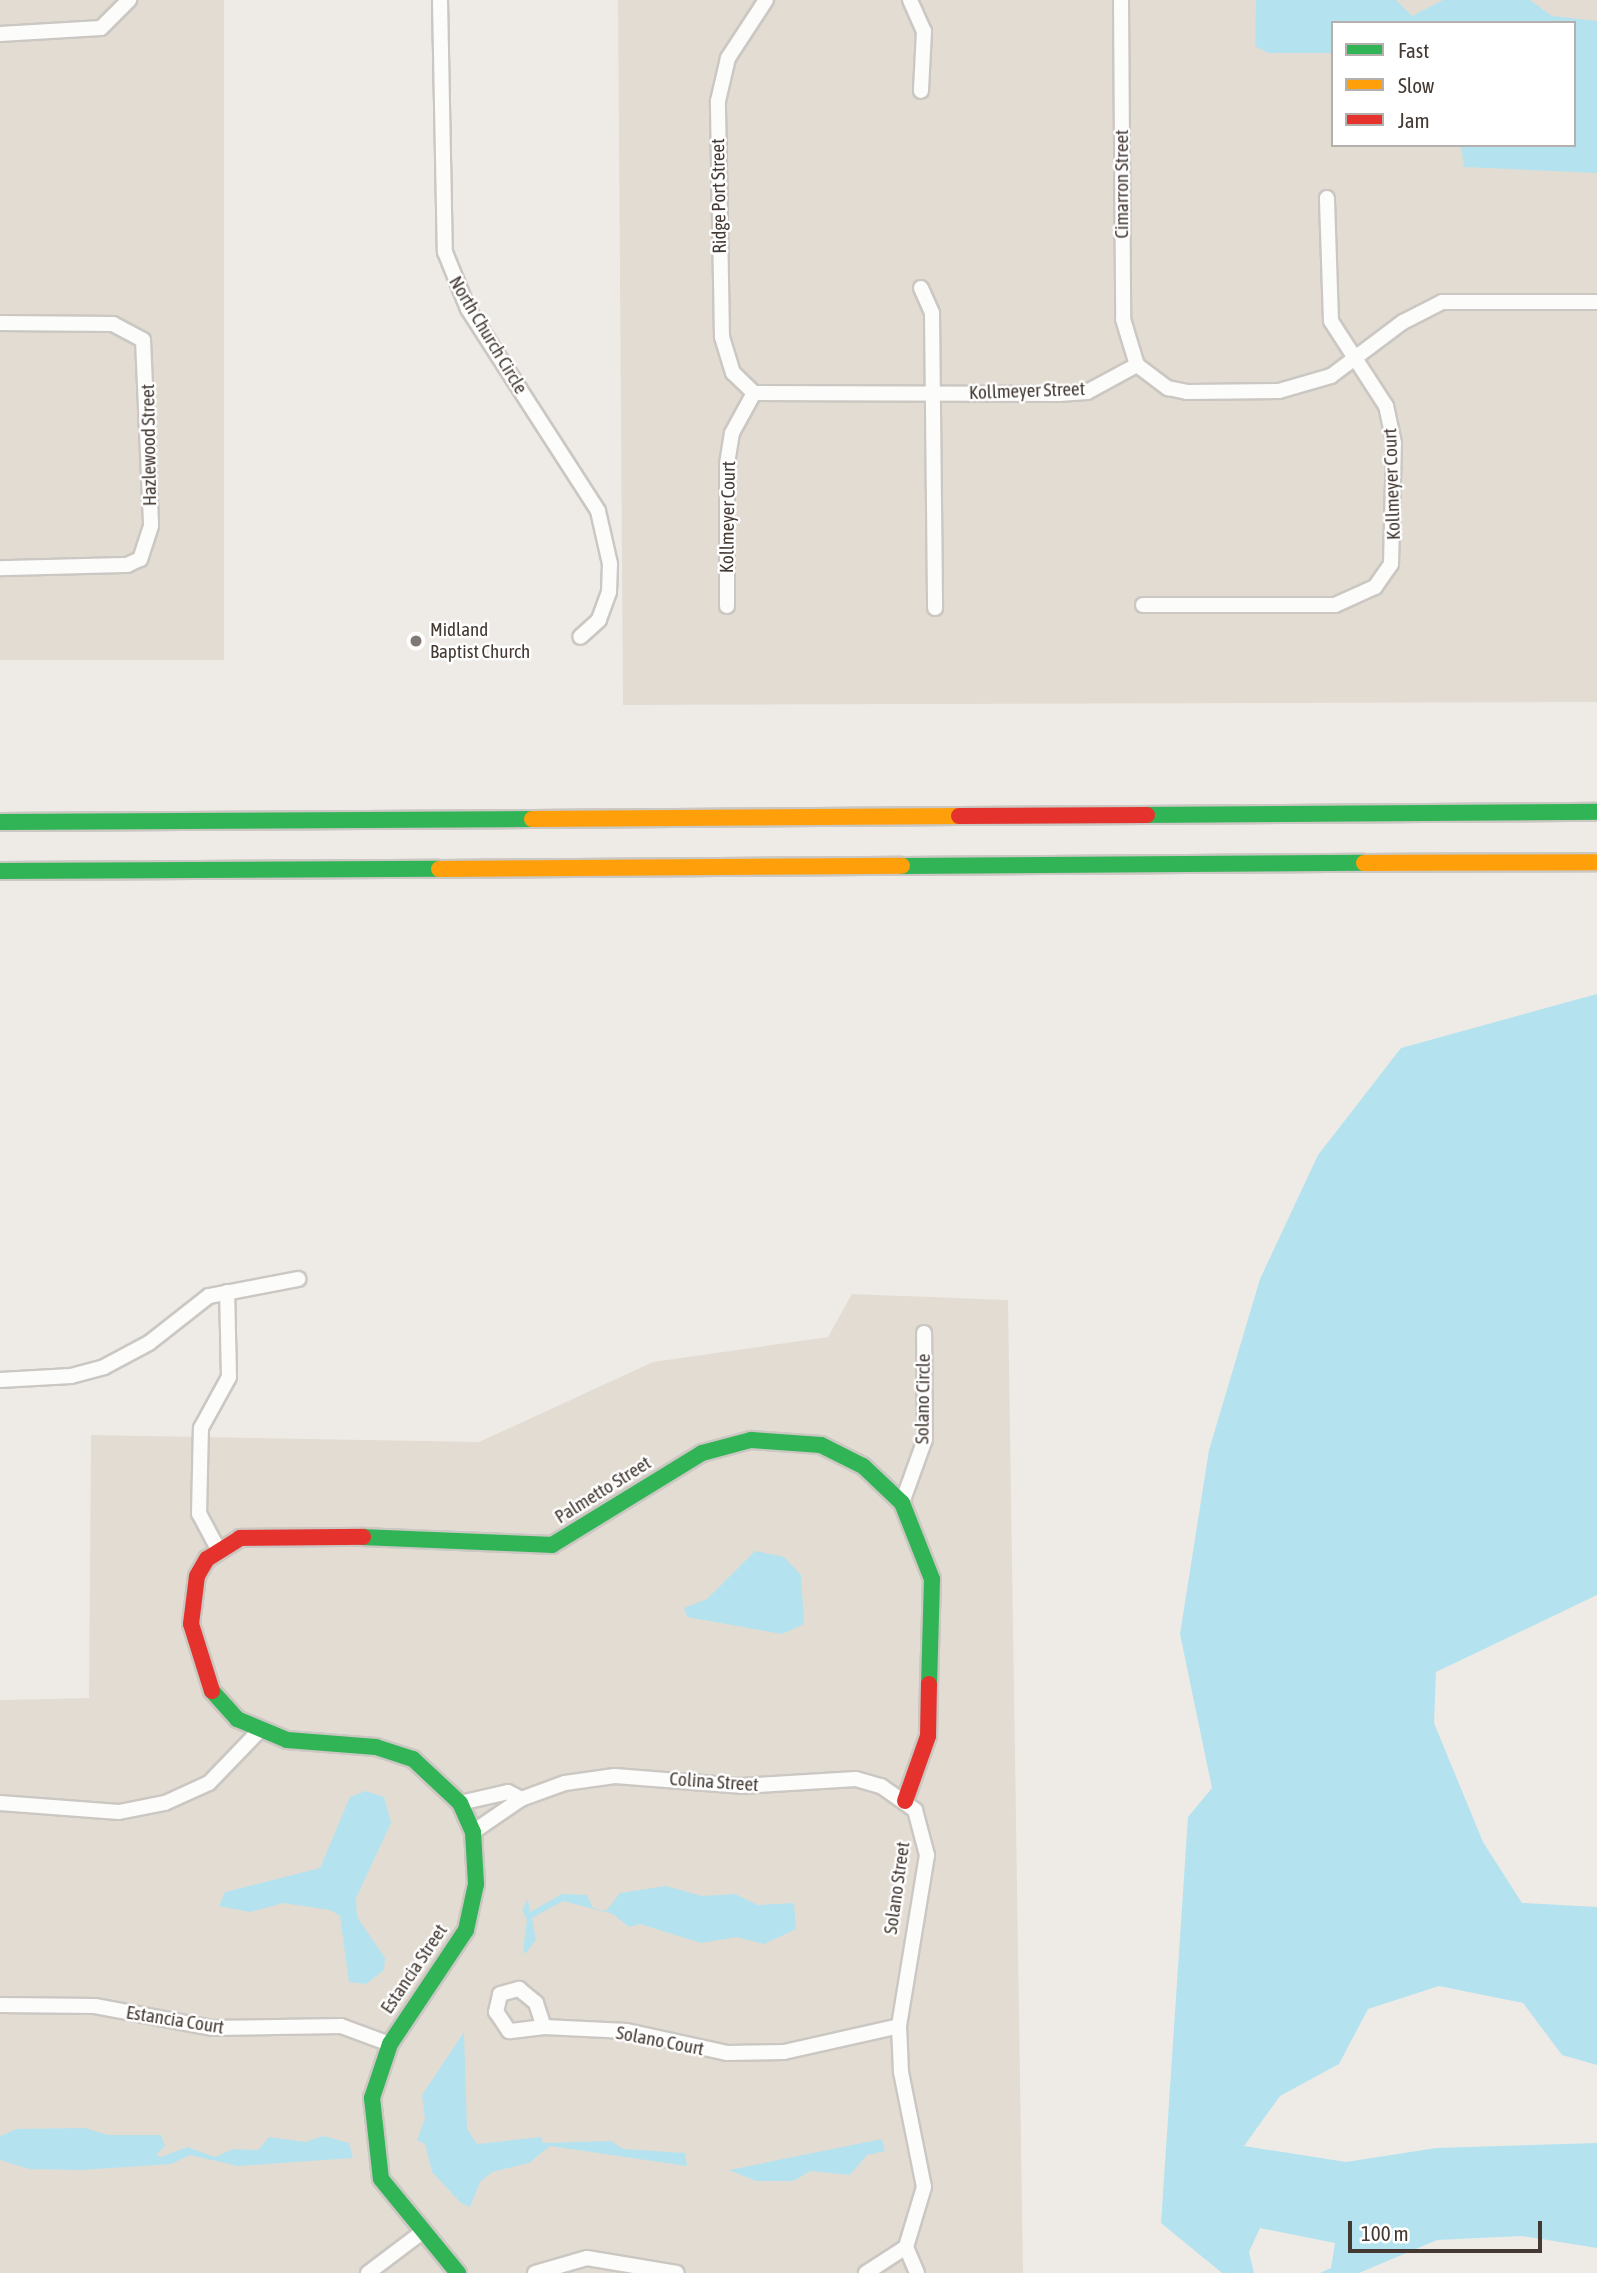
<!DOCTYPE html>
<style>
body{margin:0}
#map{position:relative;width:1597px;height:2273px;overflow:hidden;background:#eeebe6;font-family:"Asap Condensed",sans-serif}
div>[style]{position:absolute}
.residential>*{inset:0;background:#e3dcd3;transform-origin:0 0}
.water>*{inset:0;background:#b4e3ef}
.roads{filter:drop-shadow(2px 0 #cbc7c2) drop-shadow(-2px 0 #cbc7c2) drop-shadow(0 2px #cbc7c2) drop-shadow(0 -2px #cbc7c2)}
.street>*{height:14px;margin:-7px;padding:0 7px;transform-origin:7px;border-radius:7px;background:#fcfcfb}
.fast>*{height:16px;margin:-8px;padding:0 8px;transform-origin:8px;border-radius:8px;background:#30b455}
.slow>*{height:16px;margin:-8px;padding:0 8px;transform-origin:8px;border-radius:8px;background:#ff9f0a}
.jam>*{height:16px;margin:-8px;padding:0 8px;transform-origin:8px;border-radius:8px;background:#e5322d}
.dots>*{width:19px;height:19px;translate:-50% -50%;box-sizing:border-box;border:4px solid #fff;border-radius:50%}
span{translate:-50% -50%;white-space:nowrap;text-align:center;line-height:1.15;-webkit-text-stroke:5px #fff;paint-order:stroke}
.street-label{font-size:19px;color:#443a33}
.poi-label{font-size:19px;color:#443a33}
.left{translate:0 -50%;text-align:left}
.legend{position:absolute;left:1331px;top:21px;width:245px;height:126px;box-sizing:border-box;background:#fff;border:2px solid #b4b0ad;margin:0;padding:9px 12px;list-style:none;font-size:21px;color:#443a33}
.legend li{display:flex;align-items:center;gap:14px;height:35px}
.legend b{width:35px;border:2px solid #b4b0ad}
.scale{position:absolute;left:1348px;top:2221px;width:194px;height:32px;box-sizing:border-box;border:4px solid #443a33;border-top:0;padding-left:9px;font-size:21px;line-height:24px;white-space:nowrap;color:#443a33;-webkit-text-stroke:5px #fff;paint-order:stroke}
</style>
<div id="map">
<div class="residential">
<div style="left:0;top:0;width:224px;height:660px"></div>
<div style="clip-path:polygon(evenodd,618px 0,1597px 0,1597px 702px,623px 705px,618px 0,1333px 23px,1574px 23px,1574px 145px,1333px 145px,1333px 23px)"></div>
<div style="clip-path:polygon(852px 1294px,1008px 1300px,1023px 2273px,0 2273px,0 1700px,89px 1698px,91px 1435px,479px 1442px,653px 1362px,828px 1337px)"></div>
</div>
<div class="water">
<div style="clip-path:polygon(1256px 0,1396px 0,1412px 16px,1443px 0,1530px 0,1552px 16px,1597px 21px,1597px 173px,1464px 167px,1461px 145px,1574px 145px,1574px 23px,1333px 23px,1333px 53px,1268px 53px,1255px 46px)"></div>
<div style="clip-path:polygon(1597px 994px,1597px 1595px,1436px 1672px,1434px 1723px,1483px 1842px,1522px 1903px,1597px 1907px,1597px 2065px,1562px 2055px,1523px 2003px,1439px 1986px,1368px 2009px,1339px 2064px,1280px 2096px,1244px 2146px,1346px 2162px,1436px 2148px,1597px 2143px,1597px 2248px,1522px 2236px,1437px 2240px,1359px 2273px,1320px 2273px,1331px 2268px,1335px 2243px,1260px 2228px,1249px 2252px,1254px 2273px,1222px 2273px,1161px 2223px,1188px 1817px,1212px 1788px,1180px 1634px,1209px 1450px,1260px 1279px,1318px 1155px,1401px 1048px)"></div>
<div style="clip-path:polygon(755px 1551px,784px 1557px,801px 1575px,804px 1624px,782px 1634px,687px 1617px,684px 1608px,707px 1599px)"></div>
<div style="clip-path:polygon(366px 1791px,384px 1797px,391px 1823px,356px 1898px,357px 1917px,385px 1958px,384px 1970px,366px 1984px,349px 1982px,340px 1916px,330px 1910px,283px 1903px,250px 1912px,219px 1906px,225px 1892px,320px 1868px,350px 1797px)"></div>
<div style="clip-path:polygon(666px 1886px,702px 1896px,735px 1894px,758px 1905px,794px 1903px,796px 1929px,764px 1944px,737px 1937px,701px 1943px,640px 1924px,629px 1927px,613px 1914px,563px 1901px,532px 1918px,536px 1940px,525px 1954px,523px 1950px,527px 1920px,522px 1910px,528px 1899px,530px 1912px,562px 1894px,587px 1895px,593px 1908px,606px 1911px,620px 1893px)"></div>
<div style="clip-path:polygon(464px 2032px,467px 2129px,477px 2144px,541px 2137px,543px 2143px,611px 2141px,623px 2149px,685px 2153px,687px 2166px,550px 2146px,529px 2163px,492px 2172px,480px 2182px,470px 2207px,461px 2203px,432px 2172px,425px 2144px,417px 2140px,425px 2119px,422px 2095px)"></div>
<div style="clip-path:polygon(85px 2128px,108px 2135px,161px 2135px,165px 2146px,156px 2155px,161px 2157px,187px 2147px,215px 2157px,233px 2149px,258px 2150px,269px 2137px,305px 2142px,323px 2136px,349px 2143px,353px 2158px,238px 2166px,190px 2155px,171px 2164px,81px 2170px,29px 2169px,0 2160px,0 2136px,17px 2129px)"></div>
<div style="clip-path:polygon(882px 2139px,885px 2151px,867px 2155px,850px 2175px,811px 2171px,793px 2181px,756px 2181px,729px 2170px)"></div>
</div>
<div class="roads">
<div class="street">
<div style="left:440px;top:0;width:252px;rotate:88.9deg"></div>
<div style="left:445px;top:252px;width:61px;rotate:68deg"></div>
<div style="left:468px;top:309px;width:240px;rotate:57.2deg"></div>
<div style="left:598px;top:511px;width:54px;rotate:77.2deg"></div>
<div style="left:610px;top:564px;width:28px;rotate:92deg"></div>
<div style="left:609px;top:592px;width:30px;rotate:110deg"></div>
<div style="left:599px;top:620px;width:25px;rotate:138deg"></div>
<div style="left:910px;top:0;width:34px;rotate:66deg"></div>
<div style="left:924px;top:31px;width:60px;rotate:92.9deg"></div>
<div style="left:1121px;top:0;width:319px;rotate:89.6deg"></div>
<div style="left:1123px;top:319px;width:48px;rotate:73.1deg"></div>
<div style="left:0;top:34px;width:101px;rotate:-3.4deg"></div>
<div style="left:101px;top:28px;width:40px;rotate:-45deg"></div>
<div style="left:921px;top:288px;width:27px;rotate:66deg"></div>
<div style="left:932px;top:313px;width:295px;rotate:89.4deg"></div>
<div style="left:0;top:323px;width:113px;rotate:0.5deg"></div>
<div style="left:113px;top:324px;width:34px;rotate:28deg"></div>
<div style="left:143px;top:340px;width:186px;rotate:87.5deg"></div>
<div style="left:151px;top:526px;width:35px;rotate:108deg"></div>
<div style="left:140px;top:559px;width:14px;rotate:155deg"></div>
<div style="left:127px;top:565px;width:127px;rotate:178.6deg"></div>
<div style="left:754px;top:393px;width:305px;rotate:0.2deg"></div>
<div style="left:1059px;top:394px;width:28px;rotate:-4deg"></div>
<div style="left:1087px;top:392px;width:57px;rotate:-28.4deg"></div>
<div style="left:1137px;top:365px;width:39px;rotate:37deg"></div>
<div style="left:1168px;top:388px;width:19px;rotate:12deg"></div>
<div style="left:1187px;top:392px;width:92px;rotate:-0.6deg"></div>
<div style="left:1279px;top:391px;width:54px;rotate:-16.1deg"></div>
<div style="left:1331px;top:376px;width:90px;rotate:-36.9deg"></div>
<div style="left:1403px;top:322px;width:44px;rotate:-27.1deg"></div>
<div style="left:1442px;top:302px;width:155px"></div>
<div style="left:754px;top:393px;width:29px;rotate:-136deg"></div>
<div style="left:733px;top:373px;width:38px;rotate:-107deg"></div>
<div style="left:722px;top:337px;width:236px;rotate:-91deg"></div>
<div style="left:718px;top:101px;width:44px;rotate:-76.9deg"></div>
<div style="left:728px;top:58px;width:69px;rotate:-56.8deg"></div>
<div style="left:1143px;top:605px;width:192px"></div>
<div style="left:1335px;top:605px;width:44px;rotate:-24.2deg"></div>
<div style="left:1375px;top:587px;width:28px;rotate:-55deg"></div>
<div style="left:1391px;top:564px;width:121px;rotate:-88.6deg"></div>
<div style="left:1394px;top:443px;width:38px;rotate:-102deg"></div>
<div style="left:1386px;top:406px;width:101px;rotate:-122.9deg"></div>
<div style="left:1331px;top:321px;width:123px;rotate:-91.9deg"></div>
<div style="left:727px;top:606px;width:142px;rotate:-90deg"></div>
<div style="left:727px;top:464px;width:31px;rotate:-81deg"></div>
<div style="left:732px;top:433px;width:46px;rotate:-61.2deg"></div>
<div style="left:0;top:1380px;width:71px;rotate:-3.2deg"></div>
<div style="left:71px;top:1376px;width:34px;rotate:-15deg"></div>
<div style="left:104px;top:1367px;width:51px;rotate:-28.1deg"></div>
<div style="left:149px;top:1343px;width:76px;rotate:-38.1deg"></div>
<div style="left:209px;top:1296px;width:91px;rotate:-10.8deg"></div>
<div style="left:902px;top:1503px;width:68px;rotate:-70.2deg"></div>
<div style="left:925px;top:1439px;width:106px;rotate:-90.5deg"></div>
<div style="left:218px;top:1549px;width:40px;rotate:-118deg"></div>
<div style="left:199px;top:1514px;width:86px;rotate:-88.7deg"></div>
<div style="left:201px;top:1428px;width:58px;rotate:-61.2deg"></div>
<div style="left:229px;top:1377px;width:85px;rotate:-91.3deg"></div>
<div style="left:521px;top:1799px;width:47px;rotate:-20deg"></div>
<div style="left:565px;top:1783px;width:50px;rotate:-8deg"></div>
<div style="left:615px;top:1776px;width:126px;rotate:4.5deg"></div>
<div style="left:741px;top:1786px;width:115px;rotate:-3.5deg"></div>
<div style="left:856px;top:1779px;width:26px;rotate:16deg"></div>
<div style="left:881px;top:1786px;width:42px;rotate:35.2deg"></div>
<div style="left:915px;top:1810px;width:47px;rotate:75.1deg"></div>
<div style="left:927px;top:1855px;width:173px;rotate:99.3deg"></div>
<div style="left:899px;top:2026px;width:46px;rotate:87.5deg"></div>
<div style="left:901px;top:2072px;width:117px;rotate:78.7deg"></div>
<div style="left:924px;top:2187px;width:63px;rotate:106.7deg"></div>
<div style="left:906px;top:2247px;width:48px;rotate:147deg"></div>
<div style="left:0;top:1803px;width:119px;rotate:4.3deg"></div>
<div style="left:119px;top:1812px;width:47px;rotate:-11.1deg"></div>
<div style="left:165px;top:1803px;width:48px;rotate:-24.4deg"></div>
<div style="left:209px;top:1783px;width:72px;rotate:-46.1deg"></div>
<div style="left:460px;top:1803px;width:49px;rotate:-12.9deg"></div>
<div style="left:508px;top:1792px;width:15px;rotate:28deg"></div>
<div style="left:521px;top:1799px;width:58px;rotate:145.5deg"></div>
<div style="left:0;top:2005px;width:95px;rotate:0.6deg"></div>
<div style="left:95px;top:2006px;width:120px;rotate:10.6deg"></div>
<div style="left:213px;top:2028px;width:128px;rotate:-0.9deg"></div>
<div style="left:341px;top:2026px;width:52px;rotate:20.2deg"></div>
<div style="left:544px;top:2027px;width:35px;rotate:173deg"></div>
<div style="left:509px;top:2031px;width:23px;rotate:-124deg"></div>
<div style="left:496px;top:2012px;width:18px;rotate:-77deg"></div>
<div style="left:500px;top:1994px;width:20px;rotate:-15deg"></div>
<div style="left:519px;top:1989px;width:22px;rotate:39deg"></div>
<div style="left:536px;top:2003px;width:25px;rotate:72deg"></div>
<div style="left:544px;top:2027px;width:83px;rotate:2.8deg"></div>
<div style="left:627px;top:2031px;width:102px;rotate:12.4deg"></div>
<div style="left:727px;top:2053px;width:57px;rotate:-1deg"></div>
<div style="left:784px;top:2052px;width:118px;rotate:-12.7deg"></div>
<div style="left:906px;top:2247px;width:28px;rotate:67deg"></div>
<div style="left:368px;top:2273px;width:66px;rotate:-37deg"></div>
<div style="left:535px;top:2273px;width:54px;rotate:-16.1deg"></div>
<div style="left:587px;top:2258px;width:91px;rotate:9.5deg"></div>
</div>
<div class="fast">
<div style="left:1147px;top:815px;width:450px;rotate:-0.4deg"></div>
<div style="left:0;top:822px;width:532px;rotate:-0.32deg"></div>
<div style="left:902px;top:866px;width:462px;rotate:-0.4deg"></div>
<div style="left:0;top:871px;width:439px;rotate:-0.3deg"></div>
<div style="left:363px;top:1537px;width:189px;rotate:2.4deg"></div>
<div style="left:552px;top:1545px;width:176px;rotate:-31.5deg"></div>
<div style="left:702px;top:1453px;width:51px;rotate:-14.9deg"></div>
<div style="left:751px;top:1440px;width:70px;rotate:4.1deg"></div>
<div style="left:821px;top:1445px;width:47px;rotate:26.6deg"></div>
<div style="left:863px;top:1466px;width:54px;rotate:43.5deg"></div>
<div style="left:902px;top:1503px;width:82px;rotate:68.5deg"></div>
<div style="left:932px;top:1579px;width:105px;rotate:91.6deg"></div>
<div style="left:212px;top:1691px;width:38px;rotate:48deg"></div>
<div style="left:237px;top:1719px;width:54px;rotate:22.8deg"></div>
<div style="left:287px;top:1740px;width:89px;rotate:4.5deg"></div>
<div style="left:376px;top:1747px;width:39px;rotate:18deg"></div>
<div style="left:413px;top:1759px;width:64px;rotate:43.1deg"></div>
<div style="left:460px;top:1803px;width:32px;rotate:66deg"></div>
<div style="left:473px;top:1832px;width:52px;rotate:86.7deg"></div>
<div style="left:476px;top:1884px;width:47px;rotate:102.3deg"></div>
<div style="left:466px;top:1930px;width:137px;rotate:123.7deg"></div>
<div style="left:390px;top:2044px;width:57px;rotate:108.4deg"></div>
<div style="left:372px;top:2098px;width:81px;rotate:83.7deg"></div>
<div style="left:381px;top:2179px;width:122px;rotate:50.7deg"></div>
</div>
<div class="slow">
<div style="left:532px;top:819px;width:427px;rotate:-0.4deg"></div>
<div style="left:1364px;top:863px;width:233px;rotate:-0.2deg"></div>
<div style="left:439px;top:869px;width:463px;rotate:-0.4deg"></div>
</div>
<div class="jam">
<div style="left:959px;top:816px;width:188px;rotate:-0.3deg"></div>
<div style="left:212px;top:1691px;width:70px;rotate:-107.4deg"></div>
<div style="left:191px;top:1624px;width:48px;rotate:-82.9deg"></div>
<div style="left:197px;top:1576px;width:20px;rotate:-60deg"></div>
<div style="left:207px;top:1559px;width:39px;rotate:-32deg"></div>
<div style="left:240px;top:1538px;width:123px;rotate:-0.5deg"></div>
<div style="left:905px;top:1801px;width:69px;rotate:-70.5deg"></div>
<div style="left:928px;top:1736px;width:52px;rotate:-88.9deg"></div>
</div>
</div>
<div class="dots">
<div style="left:416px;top:641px;background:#807872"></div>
</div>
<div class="street-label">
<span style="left:1122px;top:184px;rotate:-90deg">Cimarron Street</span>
<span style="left:719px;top:196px;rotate:-91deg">Ridge Port Street</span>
<span style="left:488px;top:335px;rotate:59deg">North Church Circle</span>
<span style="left:1027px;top:391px;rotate:-2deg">Kollmeyer Street</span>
<span style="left:149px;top:445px;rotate:-91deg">Hazlewood Street</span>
<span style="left:1392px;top:484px;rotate:-92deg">Kollmeyer Court</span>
<span style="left:728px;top:517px;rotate:-89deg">Kollmeyer Court</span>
<span style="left:923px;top:1399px;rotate:-89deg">Solano Circle</span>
<span style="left:603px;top:1490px;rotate:-32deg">Palmetto Street</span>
<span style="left:714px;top:1782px;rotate:4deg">Colina Street</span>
<span style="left:897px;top:1888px;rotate:-82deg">Solano Street</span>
<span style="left:414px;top:1969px;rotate:-56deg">Estancia Street</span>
<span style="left:175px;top:2020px;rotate:9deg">Estancia Court</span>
<span style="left:660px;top:2041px;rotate:11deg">Solano Court</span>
</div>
<div class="poi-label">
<span class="left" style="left:430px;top:641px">Midland<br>Baptist Church</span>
</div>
<ul class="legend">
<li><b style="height:9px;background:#30b455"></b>Fast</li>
<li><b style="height:9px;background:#ff9f0a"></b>Slow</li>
<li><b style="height:9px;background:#e5322d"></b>Jam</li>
</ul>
<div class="scale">100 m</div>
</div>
